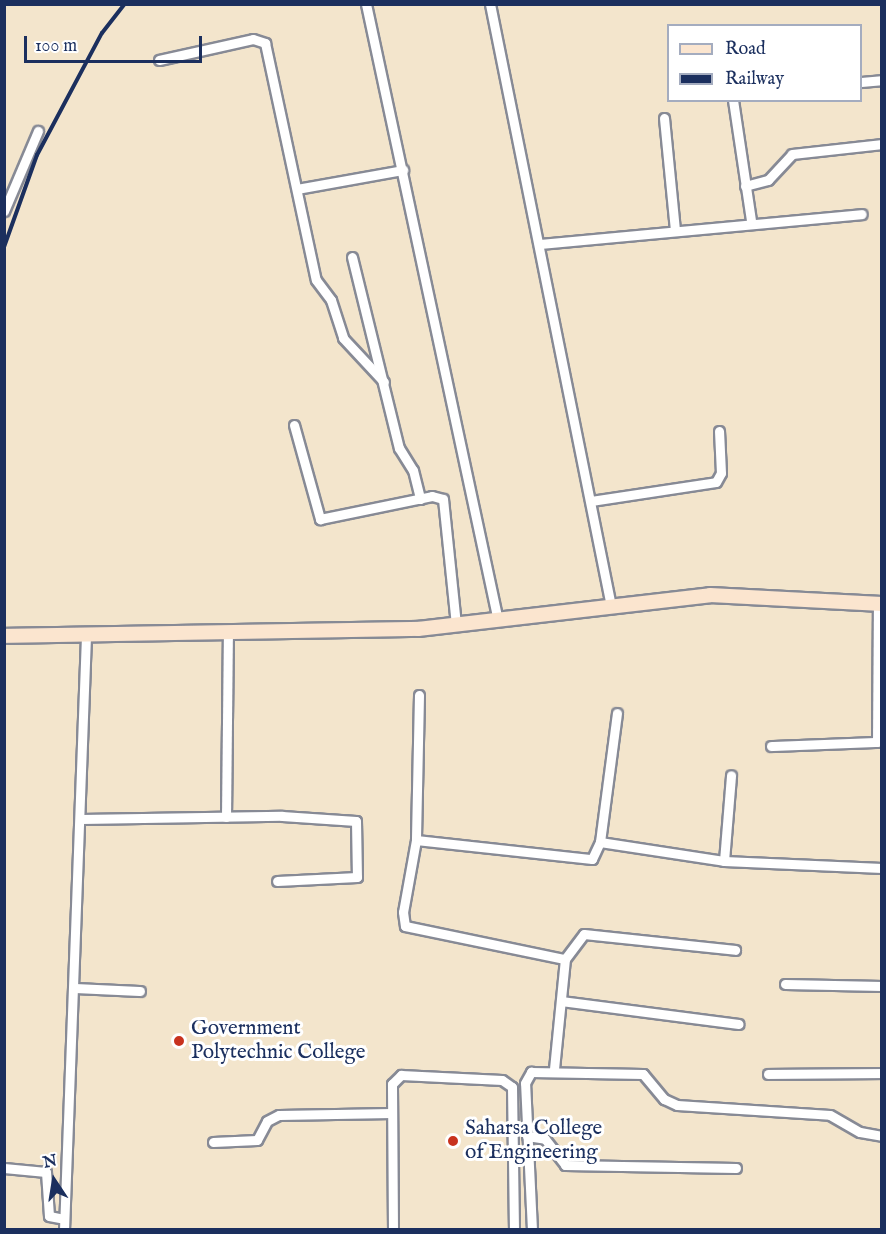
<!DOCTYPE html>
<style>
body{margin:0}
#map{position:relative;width:886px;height:1234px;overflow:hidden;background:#f3e5cc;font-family:"IM FELL English",serif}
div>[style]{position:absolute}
.roads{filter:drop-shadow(2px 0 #878a95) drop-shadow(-2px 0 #878a95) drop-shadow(0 2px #878a95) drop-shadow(0 -2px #878a95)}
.minor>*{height:9px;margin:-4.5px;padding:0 4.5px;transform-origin:4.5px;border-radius:4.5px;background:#fff}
.secondary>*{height:14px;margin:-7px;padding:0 7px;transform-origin:7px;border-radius:7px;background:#fbe5cf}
.rail>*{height:4px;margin:-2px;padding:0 2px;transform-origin:2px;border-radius:2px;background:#1b2f5e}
.dots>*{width:16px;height:16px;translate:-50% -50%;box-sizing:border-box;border:3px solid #fff;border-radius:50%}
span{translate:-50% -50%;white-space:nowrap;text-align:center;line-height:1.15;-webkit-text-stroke:6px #fff;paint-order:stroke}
.poi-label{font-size:21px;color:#1b2f5e}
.left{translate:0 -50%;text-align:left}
.frame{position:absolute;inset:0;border:6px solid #1b2f5e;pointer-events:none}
.legend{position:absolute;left:667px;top:24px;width:195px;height:78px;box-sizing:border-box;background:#fff;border:2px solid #a4acbf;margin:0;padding:8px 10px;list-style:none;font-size:18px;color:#1b2f5e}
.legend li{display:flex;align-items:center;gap:12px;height:30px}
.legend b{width:30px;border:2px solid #a4acbf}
.north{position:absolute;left:24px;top:1150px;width:60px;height:60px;-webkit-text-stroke:4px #fff;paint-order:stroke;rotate:348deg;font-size:16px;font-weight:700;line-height:24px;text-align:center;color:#1b2f5e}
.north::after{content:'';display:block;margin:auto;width:21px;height:27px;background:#1b2f5e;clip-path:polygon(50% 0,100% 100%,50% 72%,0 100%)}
.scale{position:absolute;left:24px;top:36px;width:178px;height:27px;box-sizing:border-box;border:3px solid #1b2f5e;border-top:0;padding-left:8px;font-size:18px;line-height:21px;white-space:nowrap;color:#1b2f5e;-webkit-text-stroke:4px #fff;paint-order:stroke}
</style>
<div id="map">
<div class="roads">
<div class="minor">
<div style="left:366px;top:4px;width:631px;rotate:77.92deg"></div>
<div style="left:490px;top:4px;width:614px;rotate:78.64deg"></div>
<div style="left:159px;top:60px;width:96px;rotate:-12.6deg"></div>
<div style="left:253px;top:39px;width:13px;rotate:18deg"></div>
<div style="left:265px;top:43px;width:242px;rotate:77.9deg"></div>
<div style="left:316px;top:280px;width:25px;rotate:53deg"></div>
<div style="left:331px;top:300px;width:40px;rotate:72deg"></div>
<div style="left:343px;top:338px;width:60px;rotate:47deg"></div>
<div style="left:860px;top:82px;width:22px;rotate:-5deg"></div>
<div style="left:733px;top:100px;width:122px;rotate:81.5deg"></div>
<div style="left:664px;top:118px;width:113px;rotate:84.4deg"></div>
<div style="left:745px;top:186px;width:24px;rotate:-15deg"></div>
<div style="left:768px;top:180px;width:35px;rotate:-47deg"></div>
<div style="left:792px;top:154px;width:91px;rotate:-6.3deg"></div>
<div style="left:297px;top:189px;width:108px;rotate:-10.2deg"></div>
<div style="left:4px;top:211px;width:87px;rotate:-67deg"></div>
<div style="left:539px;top:244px;width:324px;rotate:-5.3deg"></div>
<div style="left:352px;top:257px;width:197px;rotate:76.2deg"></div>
<div style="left:399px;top:448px;width:26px;rotate:58deg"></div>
<div style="left:413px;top:470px;width:30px;rotate:76deg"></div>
<div style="left:294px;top:425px;width:98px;rotate:74.5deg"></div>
<div style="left:320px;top:519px;width:114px;rotate:-11.6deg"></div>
<div style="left:432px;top:496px;width:11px;rotate:15deg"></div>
<div style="left:443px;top:499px;width:127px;rotate:84.1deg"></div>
<div style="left:591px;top:501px;width:126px;rotate:-8.6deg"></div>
<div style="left:716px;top:482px;width:10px;rotate:-61deg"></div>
<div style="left:721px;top:473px;width:42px;rotate:-92.7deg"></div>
<div style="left:419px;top:695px;width:145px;rotate:91.2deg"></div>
<div style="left:416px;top:840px;width:73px;rotate:100.2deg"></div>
<div style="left:403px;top:912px;width:14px;rotate:82deg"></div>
<div style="left:405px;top:926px;width:163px;rotate:11.7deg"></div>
<div style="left:565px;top:959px;width:31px;rotate:-53deg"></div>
<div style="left:584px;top:934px;width:152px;rotate:6deg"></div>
<div style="left:771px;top:746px;width:106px;rotate:-2.2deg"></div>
<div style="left:877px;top:742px;width:138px;rotate:-89.6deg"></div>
<div style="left:226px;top:817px;width:185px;rotate:-89.4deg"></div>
<div style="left:81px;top:819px;width:201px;rotate:-0.9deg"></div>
<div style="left:282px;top:816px;width:74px;rotate:3.9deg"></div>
<div style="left:356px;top:821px;width:56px;rotate:89deg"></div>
<div style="left:357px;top:877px;width:80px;rotate:177.1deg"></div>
<div style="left:416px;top:840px;width:177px;rotate:6.2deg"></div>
<div style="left:592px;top:859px;width:19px;rotate:-65deg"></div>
<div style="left:600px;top:842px;width:125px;rotate:8.7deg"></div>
<div style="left:724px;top:861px;width:158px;rotate:2.5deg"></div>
<div style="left:600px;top:842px;width:130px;rotate:-82.5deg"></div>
<div style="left:724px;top:861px;width:86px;rotate:-85.3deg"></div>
<div style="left:785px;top:984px;width:97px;rotate:1.2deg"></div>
<div style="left:74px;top:988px;width:66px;rotate:2.6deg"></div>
<div style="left:561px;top:1001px;width:179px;rotate:7.4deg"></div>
<div style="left:554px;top:1069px;width:111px;rotate:-84.3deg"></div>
<div style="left:768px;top:1074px;width:114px;rotate:-0.5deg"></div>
<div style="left:527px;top:1136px;width:18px;rotate:9deg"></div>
<div style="left:545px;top:1139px;width:33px;rotate:52deg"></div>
<div style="left:565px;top:1165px;width:171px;rotate:1deg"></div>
<div style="left:213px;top:1142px;width:44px;rotate:-2.6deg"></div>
<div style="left:257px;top:1140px;width:21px;rotate:-62deg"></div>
<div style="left:267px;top:1121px;width:13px;rotate:-27deg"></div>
<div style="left:279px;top:1115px;width:113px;rotate:-1deg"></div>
<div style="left:4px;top:1168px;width:42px;rotate:5.4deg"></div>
<div style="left:46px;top:1172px;width:44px;rotate:86.1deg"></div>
<div style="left:49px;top:1216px;width:15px;rotate:11deg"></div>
<div style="left:64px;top:1230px;width:595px;rotate:-87.88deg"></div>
<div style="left:393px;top:1230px;width:146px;rotate:-90.4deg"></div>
<div style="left:392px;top:1084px;width:13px;rotate:-45deg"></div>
<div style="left:401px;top:1075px;width:101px;rotate:2.8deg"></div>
<div style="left:502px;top:1080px;width:12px;rotate:35deg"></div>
<div style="left:512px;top:1087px;width:143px;rotate:89.2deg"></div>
<div style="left:532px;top:1230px;width:147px;rotate:-92.7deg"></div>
<div style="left:525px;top:1083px;width:13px;rotate:-61deg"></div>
<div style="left:531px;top:1072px;width:112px;rotate:1deg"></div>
<div style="left:643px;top:1074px;width:33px;rotate:50deg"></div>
<div style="left:664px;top:1099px;width:14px;rotate:25deg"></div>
<div style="left:677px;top:1105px;width:153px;rotate:3.7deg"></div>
<div style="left:830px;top:1115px;width:34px;rotate:30deg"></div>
<div style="left:860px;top:1132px;width:22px;rotate:10deg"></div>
</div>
<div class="secondary">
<div style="left:4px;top:636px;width:414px;rotate:-1deg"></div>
<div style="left:418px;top:629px;width:294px;rotate:-6.6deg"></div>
<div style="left:710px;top:595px;width:172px;rotate:3deg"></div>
</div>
</div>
<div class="rail">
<div style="left:4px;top:247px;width:98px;rotate:-70.3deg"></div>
<div style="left:37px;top:155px;width:138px;rotate:-62deg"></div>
<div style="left:102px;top:33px;width:37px;rotate:-52deg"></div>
</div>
<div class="dots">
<div style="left:179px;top:1041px;background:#c8321e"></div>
<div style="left:453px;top:1141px;background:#c8321e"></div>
</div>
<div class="poi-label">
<span class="left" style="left:191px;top:1041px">Government<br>Polytechnic College</span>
<span class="left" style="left:465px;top:1141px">Saharsa College<br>of Engineering</span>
</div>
<div class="frame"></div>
<ul class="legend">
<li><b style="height:8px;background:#fbe5cf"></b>Road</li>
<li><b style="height:8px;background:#1b2f5e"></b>Railway</li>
</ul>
<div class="north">N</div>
<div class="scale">100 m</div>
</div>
